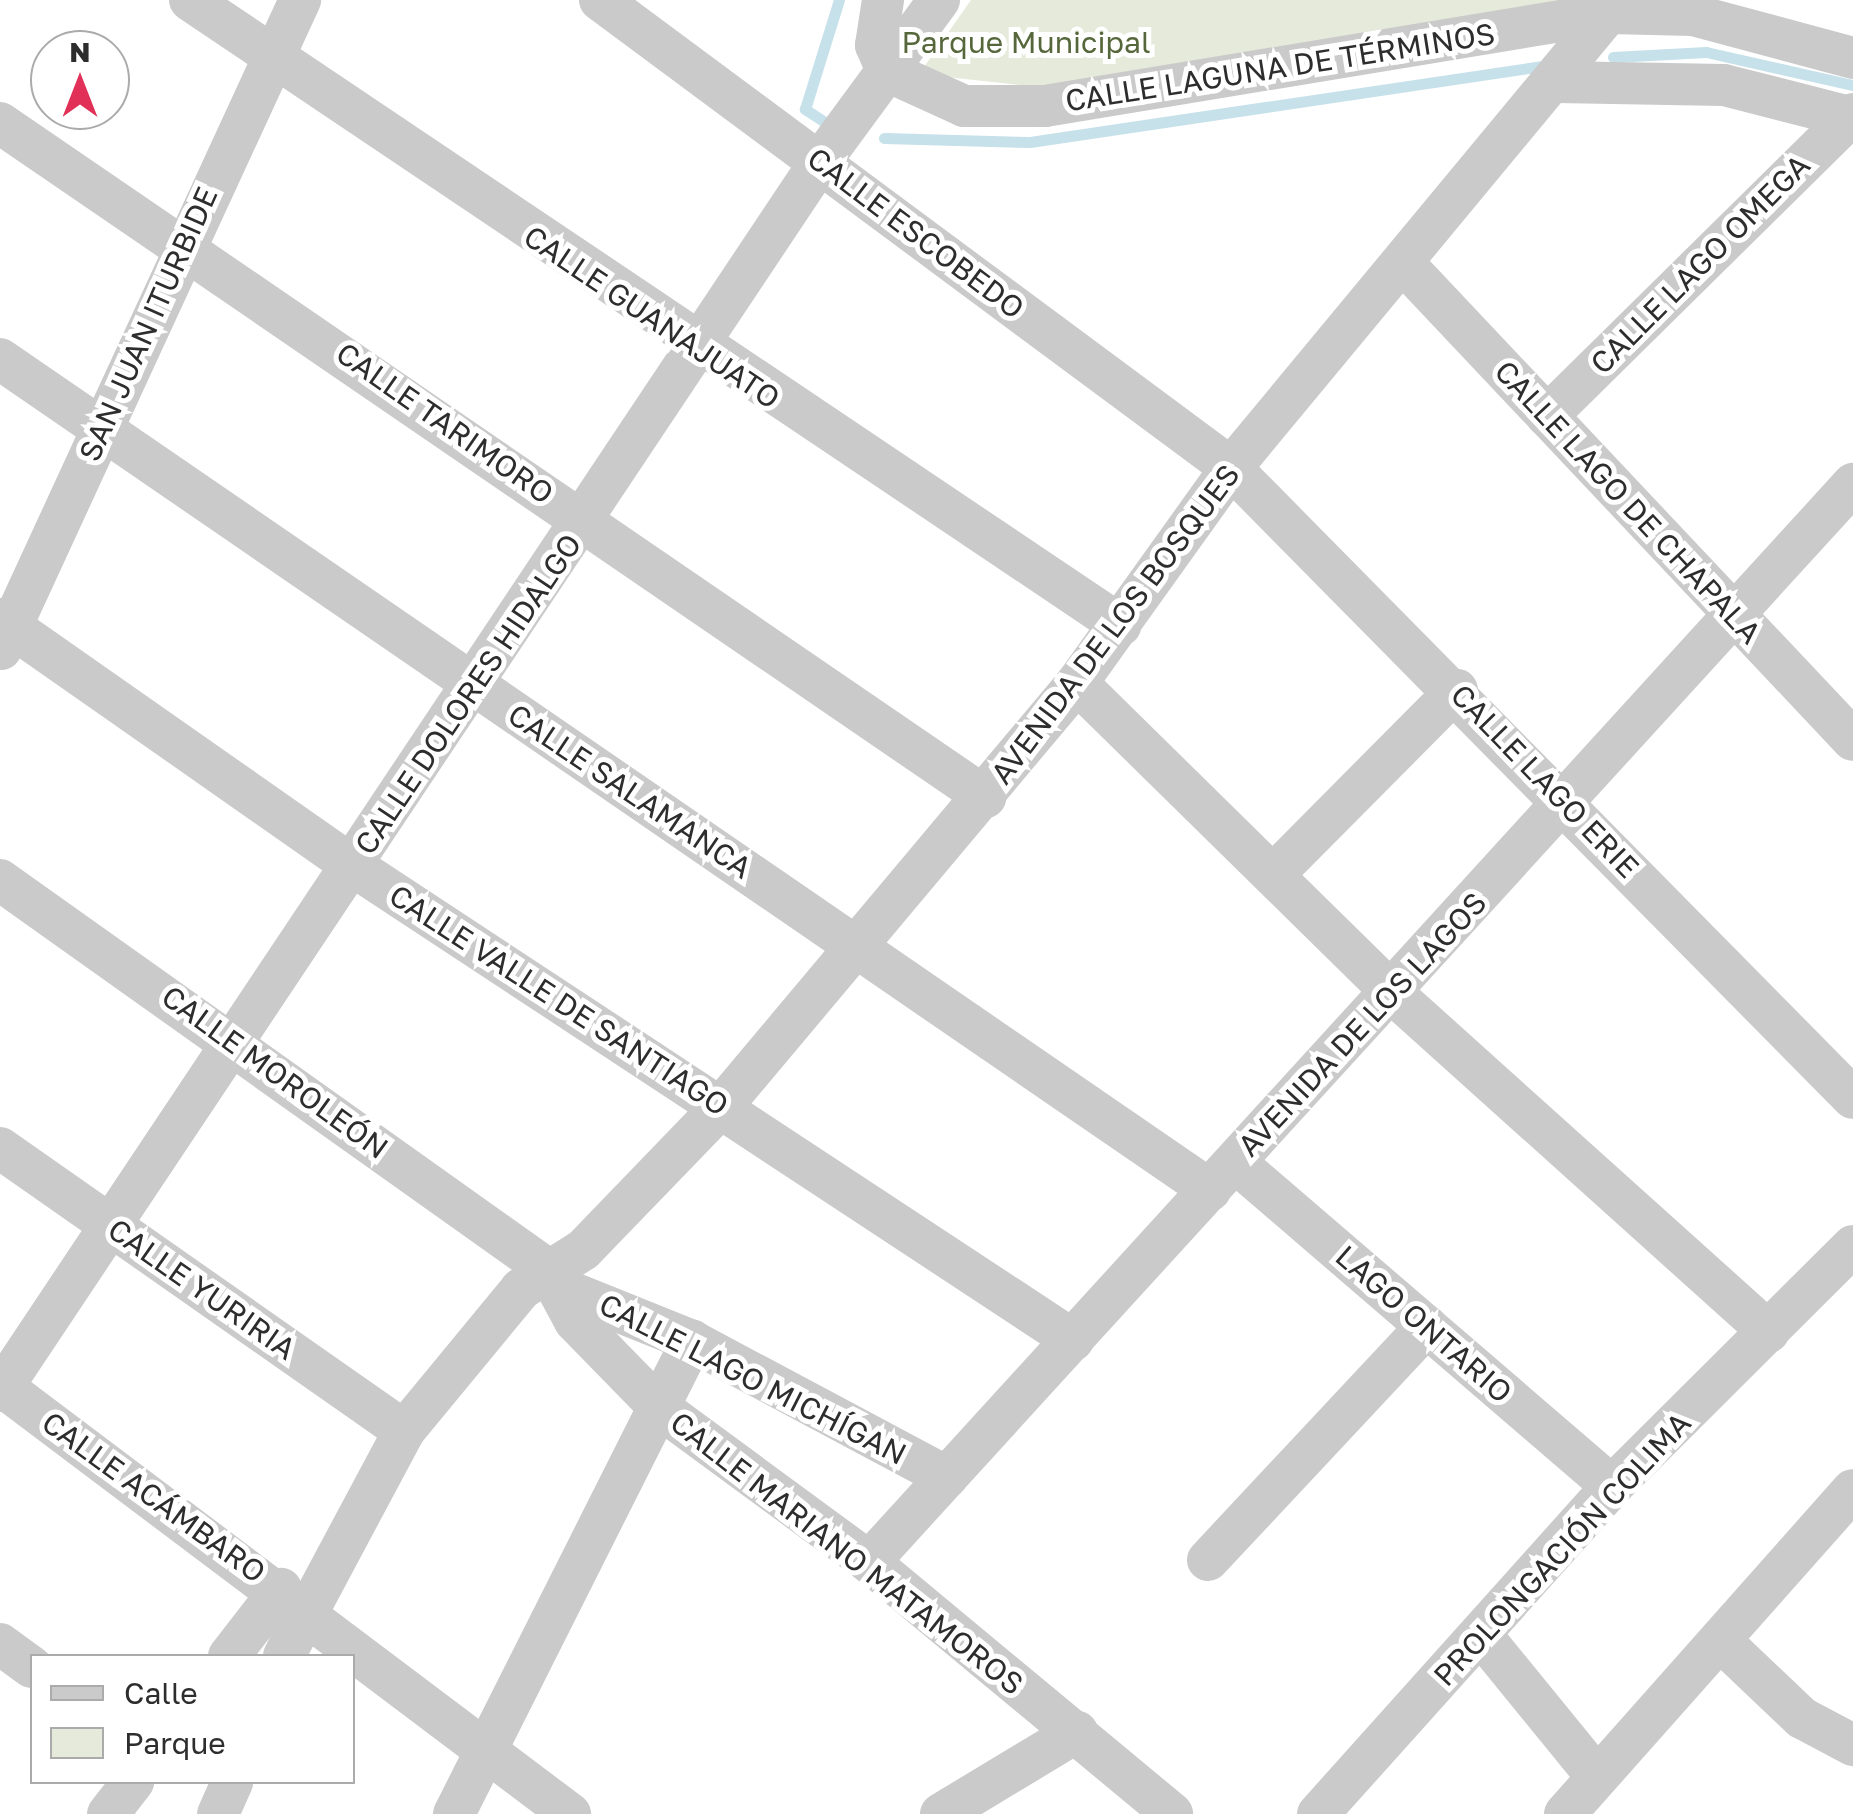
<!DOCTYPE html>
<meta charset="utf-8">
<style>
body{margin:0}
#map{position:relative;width:1853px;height:1814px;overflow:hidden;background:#fff;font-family:"Golos Text",sans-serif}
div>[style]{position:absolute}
.green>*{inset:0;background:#e5eada}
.stream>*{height:11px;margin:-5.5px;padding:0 5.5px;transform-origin:5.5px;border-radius:5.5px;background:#c6e1ea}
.minor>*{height:42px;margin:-21px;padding:0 21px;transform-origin:21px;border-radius:21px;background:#cacaca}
span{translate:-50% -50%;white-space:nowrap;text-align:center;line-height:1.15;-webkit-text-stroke:10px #fff;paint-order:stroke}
.park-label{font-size:30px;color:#56673b}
.street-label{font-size:30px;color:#2d2d2d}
.legend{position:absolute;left:30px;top:1654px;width:325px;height:130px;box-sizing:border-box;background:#fff;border:2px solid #ababab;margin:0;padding:12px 18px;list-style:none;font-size:30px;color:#2d2d2d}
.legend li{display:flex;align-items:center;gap:20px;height:50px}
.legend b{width:50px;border:2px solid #ababab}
.north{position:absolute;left:30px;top:30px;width:100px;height:100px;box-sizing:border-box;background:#fff;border:2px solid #ababab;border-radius:50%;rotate:0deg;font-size:28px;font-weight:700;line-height:40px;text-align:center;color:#2d2d2d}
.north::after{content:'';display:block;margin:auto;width:35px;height:45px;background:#e13158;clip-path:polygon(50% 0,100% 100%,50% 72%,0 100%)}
</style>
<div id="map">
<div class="green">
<div style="clip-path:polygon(971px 0,1597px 0,1049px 88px,919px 74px)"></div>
</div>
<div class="stream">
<div style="left:1613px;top:57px;width:93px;rotate:-3.1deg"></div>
<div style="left:1706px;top:52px;width:151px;rotate:12.7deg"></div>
<div style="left:834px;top:128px;width:35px;rotate:-147deg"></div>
<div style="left:805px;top:109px;width:114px;rotate:-72.7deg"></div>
<div style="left:884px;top:138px;width:146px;rotate:1.6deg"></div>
<div style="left:1030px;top:142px;width:525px;rotate:-8.44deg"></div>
</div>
<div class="minor">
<div style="left:190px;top:0;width:1121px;rotate:33.9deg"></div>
<div style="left:600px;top:0;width:786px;rotate:36.56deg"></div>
<div style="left:1231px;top:468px;width:885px;rotate:45.37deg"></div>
<div style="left:883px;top:0;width:46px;rotate:98.8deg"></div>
<div style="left:876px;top:45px;width:28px;rotate:67deg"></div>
<div style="left:887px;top:71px;width:85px;rotate:24.4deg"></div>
<div style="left:964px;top:106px;width:81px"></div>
<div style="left:1045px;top:106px;width:572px;rotate:-9.36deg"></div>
<div style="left:1609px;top:13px;width:84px;rotate:1.4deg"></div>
<div style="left:1693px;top:15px;width:166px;rotate:15deg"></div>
<div style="left:1557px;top:82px;width:167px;rotate:1deg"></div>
<div style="left:1724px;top:85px;width:133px;rotate:14.3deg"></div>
<div style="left:0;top:123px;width:1194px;rotate:34.38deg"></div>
<div style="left:1404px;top:264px;width:654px;rotate:46.67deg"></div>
<div style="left:0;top:359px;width:1468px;rotate:34.48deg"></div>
<div style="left:1547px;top:416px;width:430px;rotate:-44.6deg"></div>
<div style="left:0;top:619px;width:431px;rotate:35deg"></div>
<div style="left:353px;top:866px;width:862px;rotate:33.36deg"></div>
<div style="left:1px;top:649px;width:715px;rotate:-65.26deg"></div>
<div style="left:1077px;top:683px;width:441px;rotate:44.5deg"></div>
<div style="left:1391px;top:992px;width:508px;rotate:41.97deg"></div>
<div style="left:1273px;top:875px;width:261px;rotate:-45.2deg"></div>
<div style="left:0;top:880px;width:671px;rotate:35.42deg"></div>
<div style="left:547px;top:1269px;width:59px;rotate:61.7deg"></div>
<div style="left:575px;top:1321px;width:123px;rotate:45.7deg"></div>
<div style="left:661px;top:1409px;width:258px;rotate:36.3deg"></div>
<div style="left:869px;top:1562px;width:394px;rotate:39.7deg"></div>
<div style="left:0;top:1148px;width:493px;rotate:35deg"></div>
<div style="left:1235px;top:1162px;width:497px;rotate:40.7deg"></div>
<div style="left:558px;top:1287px;width:144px;rotate:21.9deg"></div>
<div style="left:692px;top:1341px;width:289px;rotate:28.1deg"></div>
<div style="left:3px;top:1387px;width:710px;rotate:36.98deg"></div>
<div style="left:0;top:1391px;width:1477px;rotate:-56.29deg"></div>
<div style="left:820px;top:162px;width:201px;rotate:-53.7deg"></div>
<div style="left:1208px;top:1560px;width:320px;rotate:-46.9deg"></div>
<div style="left:869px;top:1562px;width:1460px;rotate:-47.61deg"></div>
<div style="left:1482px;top:1636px;width:181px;rotate:50.8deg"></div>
<div style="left:0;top:1644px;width:39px;rotate:36deg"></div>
<div style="left:1725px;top:1645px;width:106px;rotate:43.5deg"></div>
<div style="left:1802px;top:1718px;width:58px;rotate:27.9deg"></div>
<div style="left:229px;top:1656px;width:85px;rotate:-52.2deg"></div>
<div style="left:284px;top:1656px;width:255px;rotate:-61.9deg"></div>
<div style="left:404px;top:1431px;width:184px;rotate:-50.5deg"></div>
<div style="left:521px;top:1289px;width:73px;rotate:-32.2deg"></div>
<div style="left:583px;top:1250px;width:200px;rotate:-46deg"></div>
<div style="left:722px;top:1106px;width:552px;rotate:-50deg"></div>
<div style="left:1077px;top:683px;width:264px;rotate:-54.4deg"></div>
<div style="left:1231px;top:468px;width:608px;rotate:-50.34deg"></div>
<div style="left:108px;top:1814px;width:41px;rotate:-52deg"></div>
<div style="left:218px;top:1814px;width:35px;rotate:-66deg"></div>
<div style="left:454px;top:1814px;width:530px;rotate:-63.29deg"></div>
<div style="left:941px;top:1814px;width:159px;rotate:-31.1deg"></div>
<div style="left:1318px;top:1814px;width:440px;rotate:-48.1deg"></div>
<div style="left:1612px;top:1486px;width:340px;rotate:-44.9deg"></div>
<div style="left:1565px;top:1814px;width:433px;rotate:-48.4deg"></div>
</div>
<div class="park-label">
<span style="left:1026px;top:42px">Parque Municipal</span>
</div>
<div class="street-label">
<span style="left:1280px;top:67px;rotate:-9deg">CALLE LAGUNA DE TÉRMINOS</span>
<span style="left:916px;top:233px;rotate:37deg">CALLE ESCOBEDO</span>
<span style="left:1700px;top:264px;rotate:-45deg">CALLE LAGO OMEGA</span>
<span style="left:652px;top:317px;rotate:34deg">CALLE GUANAJUATO</span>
<span style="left:148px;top:324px;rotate:-66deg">SAN JUAN ITURBIDE</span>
<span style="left:445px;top:423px;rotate:35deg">CALLE TARIMORO</span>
<span style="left:1628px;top:502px;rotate:47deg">CALLE LAGO DE CHAPALA</span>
<span style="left:1115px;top:624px;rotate:-53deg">AVENIDA DE LOS BOSQUES</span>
<span style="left:468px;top:694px;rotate:-56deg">CALLE DOLORES HIDALGO</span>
<span style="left:1545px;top:781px;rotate:46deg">CALLE LAGO ERIE</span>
<span style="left:630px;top:791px;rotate:34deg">CALLE SALAMANCA</span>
<span style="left:559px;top:1000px;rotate:33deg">CALLE VALLE DE SANTIAGO</span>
<span style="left:1362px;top:1024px;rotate:-47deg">AVENIDA DE LOS LAGOS</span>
<span style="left:275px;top:1072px;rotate:36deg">CALLE MOROLEÓN</span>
<span style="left:202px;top:1289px;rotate:35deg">CALLE YURIRIA</span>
<span style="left:1424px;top:1324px;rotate:41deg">LAGO ONTARIO</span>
<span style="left:753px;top:1379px;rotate:27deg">CALLE LAGO MICHÍGAN</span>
<span style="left:154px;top:1497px;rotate:36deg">CALLE ACÁMBARO</span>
<span style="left:1562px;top:1549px;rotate:-47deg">PROLONGACIÓN COLIMA</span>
<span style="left:847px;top:1553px;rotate:38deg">CALLE MARIANO MATAMOROS</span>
</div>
<ul class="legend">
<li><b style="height:12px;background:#cacaca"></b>Calle</li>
<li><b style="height:28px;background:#e5eada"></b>Parque</li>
</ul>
<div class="north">N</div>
</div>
